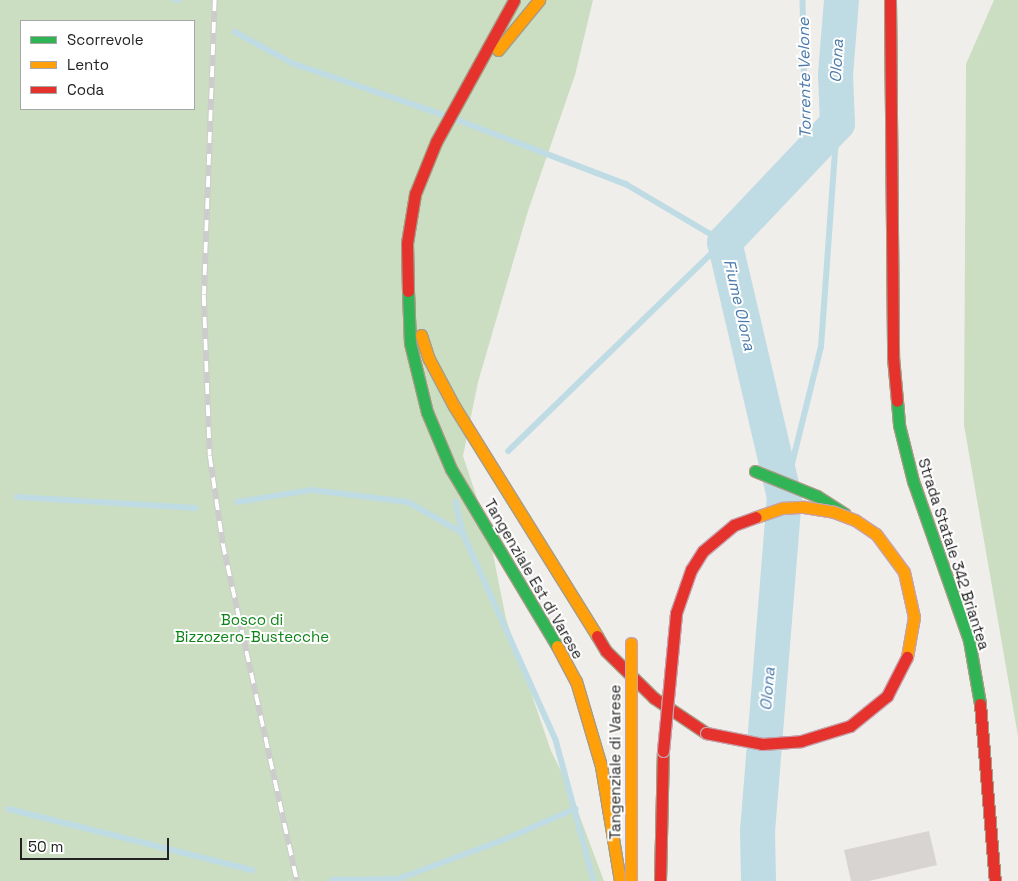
<!DOCTYPE html>
<style>
body{margin:0}
#map{position:relative;width:1018px;height:881px;overflow:hidden;background:#f0eeeb;font-family:"Space Grotesk",sans-serif}
div>[style]{position:absolute}
.forest>*{inset:0;background:#cbdec1}
.stream>*{height:5.5px;margin:-2.75px;padding:0 2.75px;transform-origin:2.75px;border-radius:2.75px;background:#bfdbe3}
.river>*{height:35px;margin:-17.5px;padding:0 17.5px;transform-origin:17.5px;border-radius:17.5px;background:#bfdbe3}
.building>*{inset:0;background:#d7d4d2}
.roads{filter:drop-shadow(1px 0 #a79c86) drop-shadow(-1px 0 #a79c86) drop-shadow(0 1px #a79c86) drop-shadow(0 -1px #a79c86)}
.fast>*{height:11px;margin:-5.5px;padding:0 5.5px;transform-origin:5.5px;border-radius:5.5px;background:#30b455}
.slow>*{height:11px;margin:-5.5px;padding:0 5.5px;transform-origin:5.5px;border-radius:5.5px;background:#ff9f0a}
.jam>*{height:11px;margin:-5.5px;padding:0 5.5px;transform-origin:5.5px;border-radius:5.5px;background:#e5322d}
.rail>*{height:5.5px;margin-top:-2.75px;transform-origin:0;background:repeating-linear-gradient(90deg,#fff 0 11px,#ccc 0 22px);box-sizing:border-box;border-block:1px solid #ccc}
.bridges{filter:drop-shadow(1px 0 #c5a2ac) drop-shadow(-1px 0 #c5a2ac) drop-shadow(0 1px #c5a2ac) drop-shadow(0 -1px #c5a2ac)}
.slow-bridge>*{height:11px;margin:-5.5px;padding:0 5.5px;transform-origin:5.5px;border-radius:5.5px;background:#ff9f0a}
.jam-bridge>*{height:11px;margin:-5.5px;padding:0 5.5px;transform-origin:5.5px;border-radius:5.5px;background:#e5322d}
span{translate:-50% -50%;white-space:nowrap;text-align:center;line-height:1.15;-webkit-text-stroke:4px #fff;paint-order:stroke}
.street-label{font-size:15px;color:#222}
.park-label{font-size:15px;color:#0c8416}
.water-label{font-size:16px;color:#4a7aab;font-style:italic}
.legend{position:absolute;left:20px;top:20px;width:175px;height:90px;box-sizing:border-box;background:#fff;border:1px solid #a7a7a7;margin:0;padding:6px 9px;list-style:none;font-size:15px;color:#222}
.legend li{display:flex;align-items:center;gap:10px;height:25px}
.legend b{width:25px;border:1px solid #a7a7a7}
.scale{position:absolute;left:20px;top:838px;width:149px;height:22px;box-sizing:border-box;border:2px solid #222;border-top:0;padding-left:6px;font-size:15px;line-height:18px;white-space:nowrap;color:#222;-webkit-text-stroke:4px #fff;paint-order:stroke}
</style>
<div id="map">
<div class="forest">
<div style="clip-path:polygon(evenodd,0 0,593px 0,575px 75px,528px 211px,478px 382px,463px 456px,489px 534px,506px 619px,551px 751px,568px 785px,604px 881px,0 881px,0 0,21px 21px,194px 21px,194px 109px,21px 109px,21px 21px)"></div>
<div style="clip-path:polygon(994px 0,1018px 0,1018px 736px,964px 425px,966px 64px)"></div>
</div>
<div class="stream">
<div style="left:176px;top:0;width:2px"></div>
<div style="left:803px;top:0;width:155px;rotate:88.9deg"></div>
<div style="left:235px;top:32px;width:65px;rotate:28.5deg"></div>
<div style="left:292px;top:63px;width:161px;rotate:18.9deg"></div>
<div style="left:458px;top:120px;width:180px;rotate:20.9deg"></div>
<div style="left:626px;top:184px;width:114px;rotate:30.6deg"></div>
<div style="left:724px;top:242px;width:300px;rotate:135.8deg"></div>
<div style="left:789px;top:476px;width:133px;rotate:-76.1deg"></div>
<div style="left:821px;top:347px;width:225px;rotate:-85.9deg"></div>
<div style="left:17px;top:497px;width:179px;rotate:3.5deg"></div>
<div style="left:237px;top:502px;width:76px;rotate:-9.1deg"></div>
<div style="left:312px;top:490px;width:97px;rotate:7.1deg"></div>
<div style="left:408px;top:502px;width:63px;rotate:29.4deg"></div>
<div style="left:456px;top:502px;width:32px;rotate:77deg"></div>
<div style="left:463px;top:533px;width:227px;rotate:65.8deg"></div>
<div style="left:556px;top:740px;width:146px;rotate:74.9deg"></div>
<div style="left:9px;top:809px;width:251px;rotate:14.1deg"></div>
<div style="left:332px;top:880px;width:66px;rotate:-0.9deg"></div>
<div style="left:398px;top:879px;width:110px;rotate:-20.3deg"></div>
<div style="left:501px;top:841px;width:81px;rotate:-23.4deg"></div>
</div>
<div class="river">
<div style="left:758px;top:881px;width:50px;rotate:-91.1deg"></div>
<div style="left:757px;top:831px;width:335px;rotate:-85.4deg"></div>
<div style="left:784px;top:497px;width:262px;rotate:-103.2deg"></div>
<div style="left:724px;top:242px;width:164px;rotate:-46.5deg"></div>
<div style="left:837px;top:123px;width:49px;rotate:-92.3deg"></div>
<div style="left:835px;top:74px;width:74px;rotate:-85.4deg"></div>
</div>
<div class="building">
<div style="clip-path:polygon(929px 831px,937px 865px,869px 881px,851px 881px,844px 850px)"></div>
</div>
<div class="roads">
<div class="fast">
<div style="left:408px;top:291px;width:52px;rotate:87.8deg"></div>
<div style="left:410px;top:343px;width:71px;rotate:76.2deg"></div>
<div style="left:427px;top:412px;width:62px;rotate:67.2deg"></div>
<div style="left:451px;top:469px;width:206px;rotate:59.1deg"></div>
<div style="left:897px;top:401px;width:24px;rotate:85deg"></div>
<div style="left:899px;top:425px;width:58px;rotate:76deg"></div>
<div style="left:913px;top:481px;width:169px;rotate:70.6deg"></div>
<div style="left:969px;top:640px;width:65px;rotate:80.2deg"></div>
<div style="left:755px;top:471px;width:67px;rotate:22deg"></div>
<div style="left:817px;top:496px;width:33px;rotate:33deg"></div>
</div>
<div class="slow">
<div style="left:498px;top:50px;width:65px;rotate:-50.6deg"></div>
<div style="left:421px;top:335px;width:25px;rotate:72deg"></div>
<div style="left:429px;top:359px;width:53px;rotate:62deg"></div>
<div style="left:454px;top:406px;width:271px;rotate:58.1deg"></div>
<div style="left:557px;top:646px;width:40px;rotate:62deg"></div>
<div style="left:576px;top:681px;width:89px;rotate:73.6deg"></div>
<div style="left:601px;top:766px;width:117px;rotate:80.6deg"></div>
</div>
<div class="jam">
<div style="left:890px;top:0;width:357px;rotate:89.5deg"></div>
<div style="left:893px;top:357px;width:44px;rotate:84.8deg"></div>
<div style="left:408px;top:291px;width:48px;rotate:-91.2deg"></div>
<div style="left:407px;top:243px;width:50px;rotate:-80.7deg"></div>
<div style="left:415px;top:194px;width:56px;rotate:-68deg"></div>
<div style="left:436px;top:142px;width:162px;rotate:-61.2deg"></div>
<div style="left:597px;top:636px;width:17px;rotate:59deg"></div>
<div style="left:606px;top:651px;width:67px;rotate:44.4deg"></div>
<div style="left:654px;top:698px;width:63px;rotate:33.9deg"></div>
<div style="left:980px;top:704px;width:178px;rotate:85.2deg"></div>
<div style="left:660px;top:881px;width:130px;rotate:-88.7deg"></div>
</div>
</div>
<div class="rail">
<div style="left:215px;top:0;width:295px;rotate:92.1deg"></div>
<div style="left:204px;top:295px;width:161px;rotate:87.9deg"></div>
<div style="left:210px;top:456px;width:89px;rotate:81.6deg"></div>
<div style="left:223px;top:544px;width:345px;rotate:77.6deg"></div>
</div>
<div class="bridges">
<div class="slow-bridge">
<div style="left:756px;top:517px;width:28px;rotate:-19deg"></div>
<div style="left:782px;top:508px;width:22px;rotate:-3deg"></div>
<div style="left:804px;top:507px;width:30px;rotate:9deg"></div>
<div style="left:834px;top:512px;width:22px;rotate:21deg"></div>
<div style="left:855px;top:520px;width:25px;rotate:34deg"></div>
<div style="left:876px;top:534px;width:47px;rotate:53.6deg"></div>
<div style="left:904px;top:572px;width:46px;rotate:77.5deg"></div>
<div style="left:914px;top:617px;width:41px;rotate:99.9deg"></div>
<div style="left:631px;top:643px;width:238px;rotate:90deg"></div>
</div>
<div class="jam-bridge">
<div style="left:706px;top:733px;width:57px;rotate:11.1deg"></div>
<div style="left:762px;top:744px;width:39px;rotate:-4deg"></div>
<div style="left:801px;top:741px;width:51px;rotate:-17deg"></div>
<div style="left:850px;top:726px;width:48px;rotate:-39deg"></div>
<div style="left:887px;top:696px;width:44px;rotate:-62.9deg"></div>
<div style="left:663px;top:751px;width:139px;rotate:-84.6deg"></div>
<div style="left:676px;top:613px;width:46px;rotate:-70.8deg"></div>
<div style="left:691px;top:570px;width:22px;rotate:-58deg"></div>
<div style="left:703px;top:551px;width:40px;rotate:-40deg"></div>
<div style="left:734px;top:525px;width:23px;rotate:-20deg"></div>
</div>
</div>
<div class="street-label">
<span style="left:954px;top:554px;rotate:72deg">Strada Statale 342 Briantea</span>
<span style="left:534px;top:579px;rotate:60deg">Tangenziale Est di Varese</span>
<span style="left:615px;top:762px;rotate:-90deg">Tangenziale di Varese</span>
</div>
<div class="park-label">
<span style="left:252px;top:628px">Bosco di<br>Bizzozero-Bustecche</span>
</div>
<div class="water-label">
<span style="left:837px;top:61px;rotate:-87deg">Olona</span>
<span style="left:805px;top:78px;rotate:-91deg">Torrente Velone</span>
<span style="left:739px;top:305px;rotate:77deg">Fiume Olona</span>
<span style="left:768px;top:689px;rotate:-85deg">Olona</span>
</div>
<ul class="legend">
<li><b style="height:6px;background:#30b455"></b>Scorrevole</li>
<li><b style="height:6px;background:#ff9f0a"></b>Lento</li>
<li><b style="height:6px;background:#e5322d"></b>Coda</li>
</ul>
<div class="scale">50 m</div>
</div>
